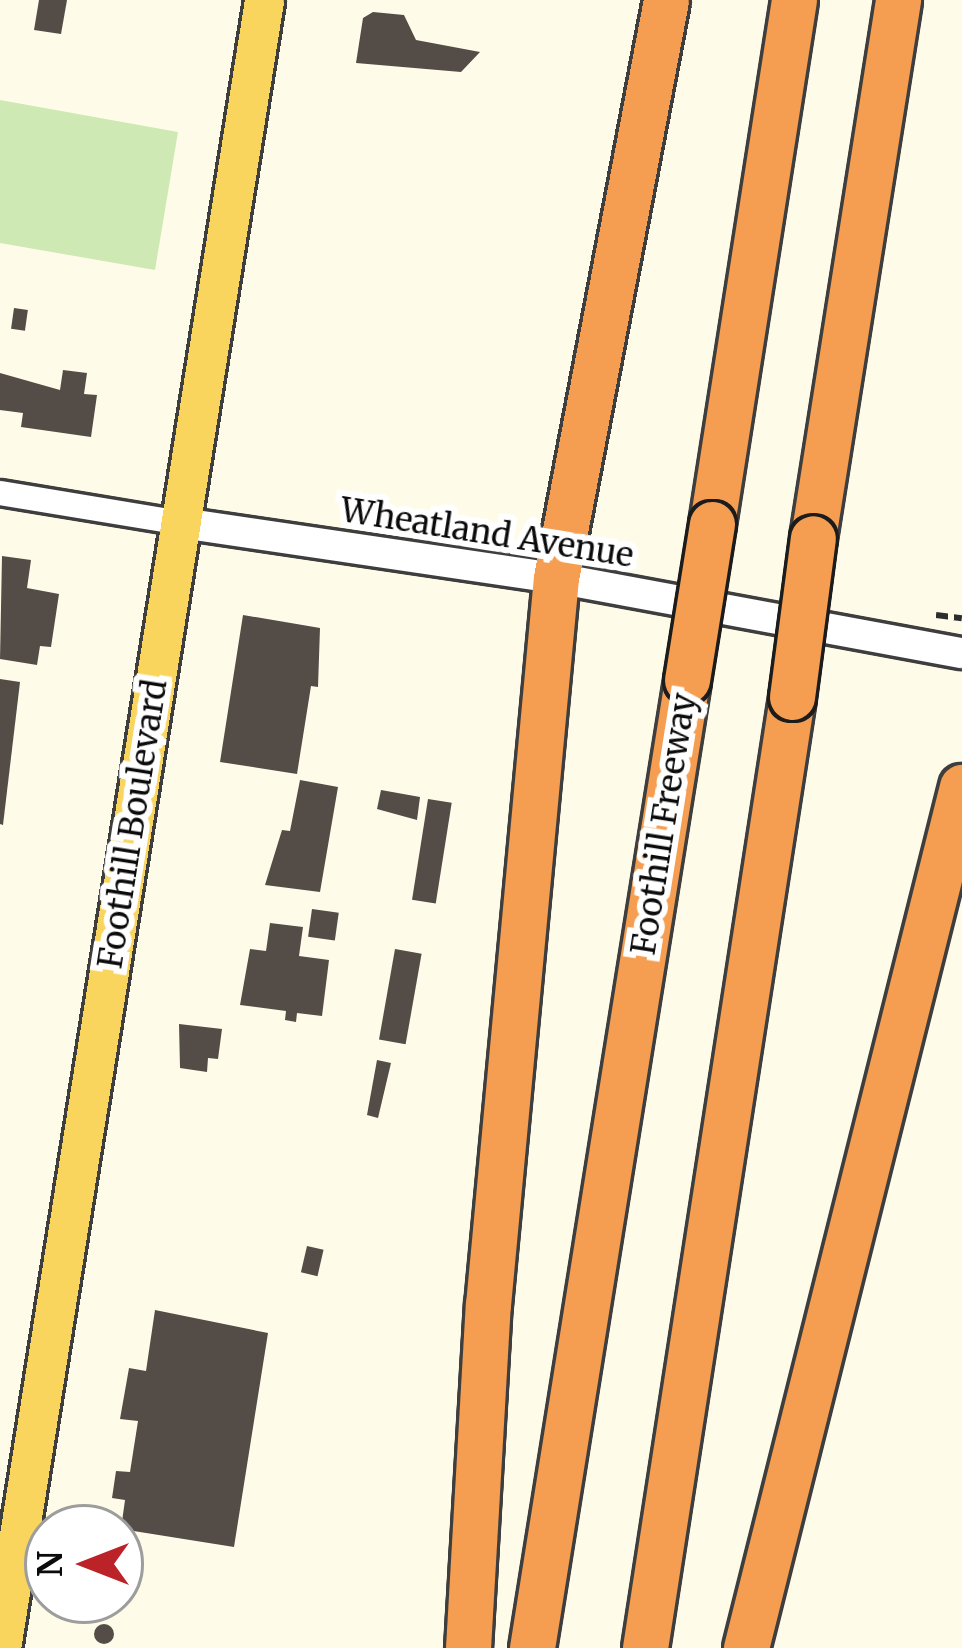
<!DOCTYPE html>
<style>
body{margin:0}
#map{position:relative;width:962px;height:1648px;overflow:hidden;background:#fffbe9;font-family:Merriweather,serif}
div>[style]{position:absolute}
.green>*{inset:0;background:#cee9b3}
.building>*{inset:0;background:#544c47;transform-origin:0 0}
.round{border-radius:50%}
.path>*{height:6px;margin-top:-3px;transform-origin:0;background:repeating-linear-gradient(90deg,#2d2d2d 0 12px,transparent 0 18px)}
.roads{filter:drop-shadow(3px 0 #3e3e3e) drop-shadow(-3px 0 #3e3e3e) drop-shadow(0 3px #3e3e3e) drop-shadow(0 -3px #3e3e3e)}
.minor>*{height:24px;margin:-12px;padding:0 12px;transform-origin:12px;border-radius:12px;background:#fff}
.tertiary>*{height:30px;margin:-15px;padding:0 15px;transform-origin:15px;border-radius:15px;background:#fff}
.primary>*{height:39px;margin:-19.5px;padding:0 19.5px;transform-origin:19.5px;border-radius:19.5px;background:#f9d55e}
.motorway>*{height:45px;margin:-22.5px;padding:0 22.5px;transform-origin:22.5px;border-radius:22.5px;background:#f59e51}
.bridges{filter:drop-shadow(3px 0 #1c1c1c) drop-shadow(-3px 0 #1c1c1c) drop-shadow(0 3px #1c1c1c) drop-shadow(0 -3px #1c1c1c)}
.motorway-bridge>*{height:45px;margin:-22.5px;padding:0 22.5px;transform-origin:22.5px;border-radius:22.5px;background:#f59e51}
span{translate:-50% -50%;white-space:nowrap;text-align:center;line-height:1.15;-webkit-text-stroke:12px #fff;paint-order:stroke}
.street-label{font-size:33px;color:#0b0b0b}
.north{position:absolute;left:24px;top:1504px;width:120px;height:120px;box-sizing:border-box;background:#fff;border:3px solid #9d9d9d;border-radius:50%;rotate:270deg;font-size:33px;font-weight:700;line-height:48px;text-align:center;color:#0b0b0b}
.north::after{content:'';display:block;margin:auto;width:42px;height:54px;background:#bb2329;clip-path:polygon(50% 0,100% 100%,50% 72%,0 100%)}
</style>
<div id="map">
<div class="green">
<div style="clip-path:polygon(0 100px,178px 132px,155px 270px,0 243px)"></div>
</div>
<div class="building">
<div style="clip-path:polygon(39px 0,67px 0,61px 34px,34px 30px)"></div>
<div style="clip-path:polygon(373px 12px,404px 15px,416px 40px,480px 52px,461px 72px,356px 63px,363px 18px)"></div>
<div style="left:14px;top:308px;width:14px;height:21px;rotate:8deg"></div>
<div style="clip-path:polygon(63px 370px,87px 373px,84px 394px,97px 395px,91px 437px,21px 427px,23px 413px,0 410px,0 373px,60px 390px)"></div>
<div style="clip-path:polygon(2px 556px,31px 560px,27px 588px,59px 594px,51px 647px,40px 646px,37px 665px,0 659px)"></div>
<div style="clip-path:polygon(243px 615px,320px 628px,318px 687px,311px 686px,297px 774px,220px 762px)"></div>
<div style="clip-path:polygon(0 679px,20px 682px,3px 825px,0 824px)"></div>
<div style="clip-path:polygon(300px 780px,338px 787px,320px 892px,265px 885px,282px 830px,290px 831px)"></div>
<div style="clip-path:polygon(381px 790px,420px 797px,417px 820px,377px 809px)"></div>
<div style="left:428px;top:799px;width:24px;height:102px;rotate:9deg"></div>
<div style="left:312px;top:909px;width:27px;height:28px;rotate:8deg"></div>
<div style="clip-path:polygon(270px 923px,303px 927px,299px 956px,329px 960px,322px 1016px,297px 1013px,296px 1022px,285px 1020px,286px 1011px,240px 1005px,250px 949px,266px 951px)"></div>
<div style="left:395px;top:949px;width:27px;height:92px;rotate:10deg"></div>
<div style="clip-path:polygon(179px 1024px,222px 1029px,218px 1059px,208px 1058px,207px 1072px,180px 1068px)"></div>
<div style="clip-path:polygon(377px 1060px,391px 1063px,378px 1118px,367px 1115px)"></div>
<div style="left:307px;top:1246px;width:17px;height:27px;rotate:13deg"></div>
<div style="clip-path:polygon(155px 1310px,268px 1333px,234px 1547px,121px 1529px,125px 1500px,112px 1498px,116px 1471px,130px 1472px,138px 1421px,120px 1419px,129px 1368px,146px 1371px)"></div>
<div class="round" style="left:94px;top:1624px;width:20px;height:20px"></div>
</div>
<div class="path">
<div style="left:936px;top:615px;width:26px;rotate:7deg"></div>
</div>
<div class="roads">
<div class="minor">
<div style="left:0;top:493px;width:184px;rotate:9.4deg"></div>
</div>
<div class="tertiary">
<div style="left:182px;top:523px;width:378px;rotate:8.4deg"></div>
<div style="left:556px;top:578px;width:413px;rotate:10.5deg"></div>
</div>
<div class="primary">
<div style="left:1px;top:1648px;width:1669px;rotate:-80.93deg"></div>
</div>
<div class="motorway">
<div style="left:712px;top:524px;width:530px;rotate:-81.11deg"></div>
<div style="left:813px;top:538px;width:545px;rotate:-81.02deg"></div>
<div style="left:468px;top:1648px;width:344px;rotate:-86.7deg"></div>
<div style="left:488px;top:1305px;width:730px;rotate:-84.66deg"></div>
<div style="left:556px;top:578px;width:588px;rotate:-79.22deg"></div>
<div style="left:532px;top:1648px;width:980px;rotate:-80.9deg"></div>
<div style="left:645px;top:1648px;width:962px;rotate:-81.21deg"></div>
<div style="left:746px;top:1648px;width:888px;rotate:-75.92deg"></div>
</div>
</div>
<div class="bridges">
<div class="motorway-bridge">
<div style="left:687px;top:680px;width:158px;rotate:-80.9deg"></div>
<div style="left:792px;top:697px;width:160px;rotate:-82.5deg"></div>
</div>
</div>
<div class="street-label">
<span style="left:487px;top:533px;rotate:9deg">Wheatland Avenue</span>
<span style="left:133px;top:824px;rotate:-81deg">Foothill Boulevard</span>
<span style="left:664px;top:824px;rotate:-81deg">Foothill Freeway</span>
</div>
<div class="north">N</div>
</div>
